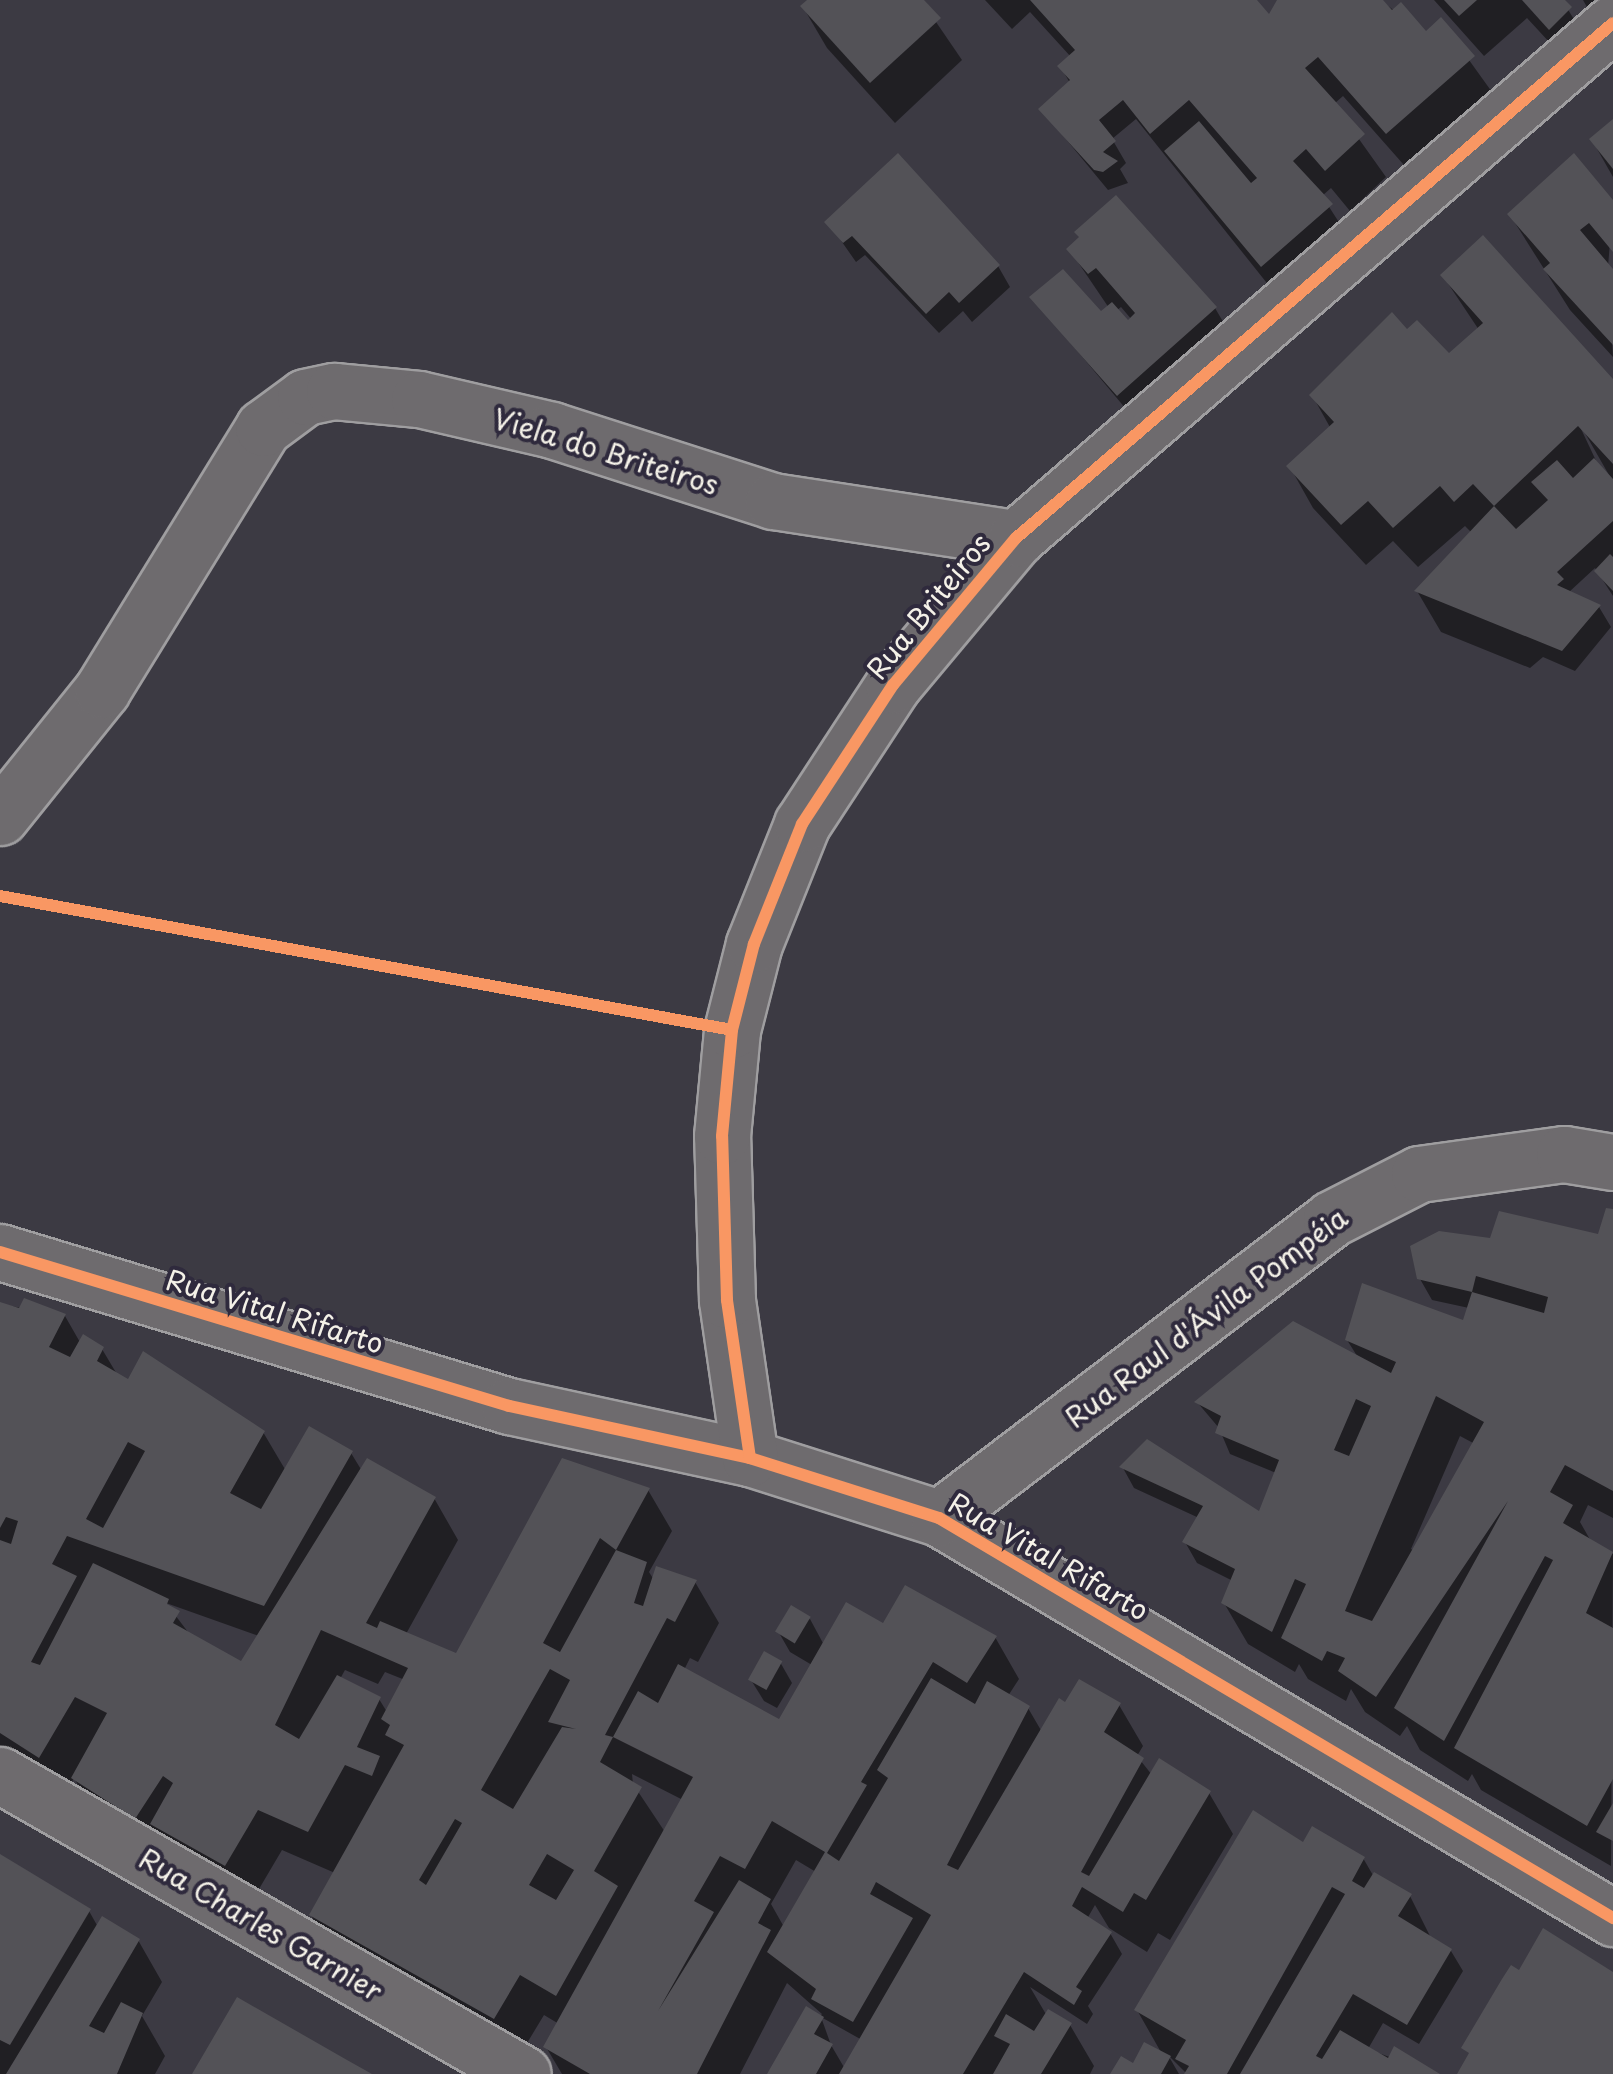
<!DOCTYPE html>
<meta charset="utf-8">
<style>
body{margin:0}
#map{position:relative;width:1613px;height:2074px;overflow:hidden;background:#3c3a43;font-family:"Playpen Sans",sans-serif}
div>[style]{position:absolute}
.shadow>*{inset:0;background:#0007}
.building>*{inset:0;background:#535257;transform-origin:0 0}
.roads{filter:drop-shadow(2px 0 #9f9ea0) drop-shadow(-2px 0 #9f9ea0) drop-shadow(0 2px #9f9ea0) drop-shadow(0 -2px #9f9ea0)}
.minor>*{height:55px;margin:-27.5px;padding:0 27.5px;transform-origin:27.5px;border-radius:27.5px;background:#6e6b6e}
.cycleway>*{height:12px;margin:-6px;padding:0 6px;transform-origin:6px;border-radius:6px;background:#f99763}
span{translate:-50% -50%;white-space:nowrap;text-align:center;line-height:1.15;-webkit-text-stroke:8px #2f2a3d;paint-order:stroke}
.street-label{font-size:28px;color:#f4f1e8}
</style>
<div id="map">
<div class="shadow">
<div style="clip-path:polygon(811px 0,921px 0,962px 60px,895px 123px,827px 48px,803px 7px)"></div>
<div style="clip-path:polygon(985px 0,1253px 0,1269px 18px,1286px 0,1380px 0,1426px 34px,1441px 21px,1497px 99px,1411px 173px,1343px 96px,1334px 104px,1386px 177px,1350px 211px,1331px 188px,1322px 196px,1355px 247px,1286px 307px,1136px 119px,1112px 139px,1126px 163px,1120px 169px,1128px 183px,1108px 190px,1041px 109px,1070px 83px,1060px 66px,1071px 57px,1030px 12px,1012px 29px)"></div>
<div style="clip-path:polygon(1434px 0,1562px 0,1593px 50px,1574px 69px,1527px 18px,1484px 56px)"></div>
<div style="clip-path:polygon(1583px 0,1613px 0,1602px 34px)"></div>
<div style="clip-path:polygon(1613px 122px,1613px 177px,1592px 140px)"></div>
<div style="clip-path:polygon(1613px 204px,1608px 267px,1613px 357px,1570px 310px,1510px 215px)"></div>
<div style="clip-path:polygon(828px 222px,998px 266px,1010px 287px,972px 322px,963px 311px,939px 333px,865px 255px,856px 262px)"></div>
<div style="clip-path:polygon(evenodd,1081px 238px,1215px 308px,1239px 349px,1131px 415px,1033px 298px,1101px 315px,1109px 308px,1069px 249px,1081px 238px,1121px 307px,1132px 320px,1136px 333px,1116px 311px,1121px 307px)"></div>
<div style="clip-path:polygon(evenodd,1443px 276px,1613px 383px,1613px 596px,1595px 568px,1568px 593px,1599px 607px,1611px 627px,1575px 671px,1543px 657px,1530px 668px,1441px 632px,1417px 591px,1472px 533px,1465px 526px,1418px 567px,1393px 541px,1366px 565px,1313px 508px,1290px 467px,1331px 429px,1312px 395px,1407px 333px,1449px 357px,1479px 330px,1443px 276px,1574px 414px,1609px 475px,1599px 467px,1574px 414px)"></div>
<div style="clip-path:polygon(evenodd,1613px 1212px,1613px 1518px,1588px 1505px,1580px 1522px,1592px 1543px,1613px 1554px,1611px 1866px,1481px 1790px,1472px 1774px,1468px 1781px,1420px 1750px,1407px 1726px,1400px 1736px,1365px 1712px,1351px 1689px,1346px 1701px,1308px 1679px,1299px 1664px,1295px 1672px,1248px 1644px,1224px 1603px,1233px 1581px,1197px 1563px,1185px 1542px,1199px 1518px,1134px 1488px,1123px 1468px,1260px 1514px,1276px 1473px,1230px 1454px,1219px 1428px,1197px 1402px,1359px 1359px,1347px 1340px,1464px 1323px,1469px 1308px,1432px 1300px,1420px 1279px,1488px 1240px,1600px 1237px,1613px 1212px,1460px 1436px,1475px 1444px,1415px 1551px,1411px 1549px,1460px 1436px)"></div>
<div style="clip-path:polygon(evenodd,0 1304px,65px 1316px,81px 1344px,102px 1349px,118px 1376px,263px 1432px,286px 1471px,351px 1453px,362px 1471px,434px 1498px,458px 1540px,406px 1634px,455px 1655px,648px 1490px,672px 1531px,649px 1572px,654px 1580px,695px 1582px,719px 1623px,698px 1662px,690px 1658px,684px 1670px,780px 1723px,812px 1665px,790px 1652px,778px 1631px,810px 1619px,824px 1645px,884px 1626px,995px 1637px,1019px 1679px,1008px 1696px,1028px 1708px,1042px 1732px,1119px 1705px,1143px 1746px,1137px 1756px,1152px 1775px,1209px 1793px,1233px 1834px,1170px 1940px,1158px 1933px,1147px 1952px,1109px 1928px,1095px 1905px,1087px 1919px,1110px 1933px,1122px 1954px,1088px 2006px,1093px 2014px,1087px 2024px,1030px 1987px,1047px 2016px,1070px 2025px,1094px 2066px,1090px 2074px,770px 2074px,822px 2014px,787px 1983px,740px 2074px,562px 2074px,546px 2047px,559px 2024px,544px 2015px,518px 2058px,335px 1956px,311px 1915px,335px 1873px,282px 1850px,249px 1906px,98px 1819px,74px 1778px,63px 1797px,0 1761px,0 1304px,166px 1603px,259px 1636px,241px 1665px,191px 1636px,166px 1603px,0 1304px,345px 1670px,378px 1684px,385px 1672px,405px 1680px,387px 1712px,379px 1699px,340px 1679px,345px 1670px,0 1304px,632px 1774px,683px 1800px,665px 1832px,633px 1784px,632px 1774px,0 1304px,796px 1860px,816px 1872px,784px 1927px,771px 1904px,796px 1860px,0 1304px,821px 2017px,862px 2040px,845px 2069px,831px 2045px,821px 2017px)"></div>
<div style="clip-path:polygon(780px 1662px,792px 1683px,777px 1708px,764px 1701px,751px 1680px)"></div>
<div style="clip-path:polygon(1304px 1845px,1363px 1858px,1374px 1877px,1410px 1896px,1432px 1940px,1451px 1951px,1463px 1971px,1419px 2044px,1383px 2023px,1368px 2049px,1435px 2074px,1187px 2074px,1168px 2055px,1179px 2074px,1113px 2074px,1162px 2054px,1137px 2010px)"></div>
<div style="clip-path:polygon(0 1857px,89px 1911px,98px 1927px,138px 1940px,162px 1982px,142px 2016px,165px 2056px,155px 2074px,0 2074px)"></div>
</div>
<div class="building">
<div style="clip-path:polygon(807px 0,924px 0,941px 18px,870px 83px,800px 6px)"></div>
<div style="clip-path:polygon(1030px 0,1257px 0,1269px 14px,1277px 0,1383px 0,1392px 10px,1401px 2px,1426px 31px,1441px 17px,1475px 56px,1386px 134px,1318px 57px,1305px 68px,1365px 134px,1325px 171px,1306px 149px,1293px 161px,1333px 204px,1261px 267px,1164px 151px,1199px 121px,1251px 183px,1257px 178px,1189px 100px,1150px 134px,1123px 100px,1099px 120px,1116px 141px,1103px 152px,1118px 161px,1103px 172px,1094px 170px,1038px 109px,1070px 80px,1057px 66px,1075px 50px)"></div>
<div style="clip-path:polygon(1444px 0,1477px 0,1459px 16px)"></div>
<div style="clip-path:polygon(1522px 0,1565px 0,1572px 7px,1549px 30px)"></div>
<div style="clip-path:polygon(1613px 119px,1613px 169px,1589px 139px)"></div>
<div style="clip-path:polygon(898px 153px,1000px 265px,959px 303px,949px 292px,926px 314px,852px 236px,843px 243px,824px 222px)"></div>
<div style="clip-path:polygon(1574px 153px,1613px 200px,1613px 252px,1589px 223px,1580px 230px,1613px 269px,1613px 345px,1543px 269px,1550px 263px,1507px 214px)"></div>
<div style="clip-path:polygon(1116px 195px,1217px 307px,1117px 396px,1029px 297px,1063px 269px,1101px 311px,1112px 302px,1128px 320px,1135px 313px,1096px 268px,1088px 274px,1066px 249px,1079px 237px,1074px 232px)"></div>
<div style="clip-path:polygon(1483px 235px,1613px 379px,1613px 464px,1578px 426px,1494px 506px,1516px 529px,1548px 500px,1531px 482px,1557px 460px,1573px 478px,1594px 458px,1613px 479px,1613px 521px,1557px 572px,1564px 579px,1557px 585px,1601px 605px,1562px 651px,1414px 591px,1494px 506px,1473px 484px,1454px 502px,1440px 486px,1393px 528px,1368px 501px,1341px 525px,1286px 466px,1334px 422px,1309px 395px,1392px 312px,1407px 329px,1417px 320px,1449px 353px,1483px 323px,1440px 275px)"></div>
<div style="clip-path:polygon(1610px 554px,1613px 557px,1613px 591px,1594px 571px)"></div>
<div style="clip-path:polygon(evenodd,1606px 1208px,1613px 1209px,1613px 1491px,1565px 1465px,1550px 1492px,1573px 1505px,1563px 1523px,1613px 1552px,1586px 1613px,1613px 1628px,1613px 1779px,1587px 1826px,1454px 1748px,1553px 1560px,1545px 1556px,1444px 1741px,1394px 1708px,1508px 1501px,1376px 1697px,1338px 1671px,1345px 1658px,1327px 1651px,1322px 1661px,1281px 1638px,1306px 1584px,1295px 1579px,1272px 1632px,1221px 1603px,1235px 1569px,1182px 1542px,1203px 1506px,1119px 1467px,1147px 1439px,1259px 1511px,1279px 1460px,1215px 1433px,1221px 1416px,1194px 1402px,1293px 1321px,1391px 1373px,1396px 1362px,1345px 1340px,1362px 1283px,1463px 1320px,1472px 1292px,1544px 1313px,1548px 1297px,1476px 1276px,1472px 1292px,1417px 1279px,1410px 1246px,1439px 1231px,1490px 1238px,1499px 1211px,1598px 1234px,1606px 1208px,1436px 1396px,1484px 1422px,1372px 1621px,1345px 1611px,1436px 1396px,1606px 1208px,1356px 1399px,1371px 1406px,1349px 1456px,1334px 1450px,1356px 1399px)"></div>
<div style="clip-path:polygon(evenodd,24px 1298px,66px 1314px,49px 1347px,70px 1357px,83px 1334px,104px 1347px,97px 1361px,128px 1379px,143px 1351px,265px 1431px,230px 1493px,261px 1509px,309px 1426px,353px 1451px,264px 1606px,67px 1536px,52px 1564px,77px 1576px,31px 1662px,40px 1665px,93px 1563px,169px 1599px,167px 1604px,180px 1611px,173px 1623px,241px 1661px,367px 1458px,436px 1497px,366px 1623px,377px 1628px,380px 1621px,456px 1653px,562px 1458px,650px 1488px,616px 1550px,600px 1538px,543px 1643px,560px 1652px,616px 1550px,647px 1562px,634px 1603px,643px 1606px,656px 1566px,697px 1580px,675px 1622px,667px 1618px,605px 1735px,613px 1737px,600px 1762px,642px 1787px,594px 1871px,618px 1886px,556px 1996px,520px 1975px,494px 2019px,309px 1915px,404px 1745px,385px 1735px,390px 1725px,381px 1719px,408px 1668px,321px 1630px,275px 1725px,299px 1739px,337px 1675px,381px 1697px,357px 1747px,380px 1756px,372px 1776px,345px 1765px,308px 1832px,258px 1810px,225px 1866px,150px 1824px,173px 1783px,163px 1776px,135px 1819px,71px 1778px,107px 1713px,75px 1697px,39px 1758px,0 1733px,0 1540px,11px 1544px,18px 1521px,6px 1517px,0 1528px,0 1302px,19px 1308px,24px 1298px,128px 1442px,145px 1451px,103px 1528px,86px 1519px,128px 1442px,24px 1298px,550px 1669px,570px 1680px,548px 1722px,576px 1729px,562px 1727px,513px 1809px,481px 1790px,550px 1669px,24px 1298px,455px 1819px,462px 1823px,426px 1885px,419px 1880px,455px 1819px,24px 1298px,547px 1854px,574px 1870px,556px 1900px,529px 1885px,547px 1854px)"></div>
<div style="clip-path:polygon(905px 1585px,997px 1636px,967px 1683px,933px 1662px,861px 1782px,867px 1785px,827px 1853px,839px 1861px,888px 1778px,877px 1770px,931px 1678px,975px 1704px,987px 1681px,1030px 1706px,947px 1865px,958px 1870px,1059px 1698px,1065px 1702px,1079px 1679px,1121px 1703px,1104px 1732px,1144px 1758px,1081px 1872px,1089px 1876px,1159px 1758px,1211px 1791px,1146px 1900px,1134px 1893px,1123px 1912px,1082px 1887px,1072px 1906px,1112px 1932px,1076px 1987px,1082px 1991px,1074px 2005px,1024px 1972px,963px 2074px,839px 2074px,931px 1915px,876px 1882px,870px 1894px,913px 1918px,853px 2022px,811px 1999px,816px 1989px,767px 1952px,825px 1852px,772px 1821px,745px 1869px,720px 1856px,694px 1901px,714px 1912px,658px 2011px,739px 1880px,771px 1899px,758px 1923px,771px 1930px,697px 2074px,590px 2074px,543px 2047px,693px 1777px,613px 1737px,638px 1691px,658px 1703px,678px 1664px,779px 1719px,846px 1602px,883px 1623px)"></div>
<div style="left:791px;top:1605px;width:23px;height:31px;rotate:31deg"></div>
<div style="left:764px;top:1651px;width:21px;height:33px;rotate:29deg"></div>
<div style="clip-path:polygon(1613px 1803px,1613px 1841px,1596px 1832px)"></div>
<div style="clip-path:polygon(1253px 1810px,1303px 1842px,1312px 1826px,1365px 1857px,1352px 1881px,1364px 1888px,1374px 1872px,1412px 1894px,1398px 1916px,1452px 1949px,1407px 2025px,1353px 1994px,1316px 2056px,1322px 2059px,1340px 2030px,1388px 2058px,1394px 2046px,1440px 2074px,1240px 2074px,1345px 1894px,1332px 1887px,1227px 2074px,1184px 2074px,1189px 2066px,1175px 2059px,1186px 2040px,1134px 2010px)"></div>
<div style="clip-path:polygon(0 1854px,91px 1909px,10px 2045px,0 2040px)"></div>
<div style="clip-path:polygon(102px 1916px,140px 1939px,89px 2026px,104px 2033px,121px 2002px,143px 2013px,117px 2074px,6px 2074px)"></div>
<div style="clip-path:polygon(1543px 1928px,1613px 1972px,1613px 2074px,1457px 2074px,1469px 2053px,1461px 2048px,1502px 1979px,1511px 1965px,1519px 1970px)"></div>
<div style="clip-path:polygon(237px 1997px,347px 2060px,372px 2074px,192px 2074px)"></div>
<div style="clip-path:polygon(806px 2006px,824px 2017px,814px 2034px,833px 2044px,816px 2074px,767px 2074px)"></div>
<div style="clip-path:polygon(1048px 2009px,1072px 2023px,1041px 2074px,993px 2074px,1010px 2044px,994px 2036px,1006px 2014px,1034px 2031px)"></div>
<div style="clip-path:polygon(1144px 2042px,1171px 2056px,1161px 2074px,1110px 2074px,1121px 2056px,1133px 2063px)"></div>
</div>
<div class="roads">
<div class="minor">
<div style="left:0;top:817px;width:163px;rotate:-51.2deg"></div>
<div style="left:102px;top:690px;width:308px;rotate:-58.4deg"></div>
<div style="left:263px;top:428px;width:52px;rotate:-36.4deg"></div>
<div style="left:305px;top:397px;width:30px;rotate:-12deg"></div>
<div style="left:334px;top:391px;width:85px;rotate:5.4deg"></div>
<div style="left:419px;top:399px;width:137px;rotate:13.1deg"></div>
<div style="left:552px;top:430px;width:232px;rotate:17.8deg"></div>
<div style="left:773px;top:501px;width:246px;rotate:8.7deg"></div>
<div style="left:0;top:1252px;width:532px;rotate:16.83deg"></div>
<div style="left:509px;top:1406px;width:247px;rotate:12.2deg"></div>
<div style="left:750px;top:1458px;width:198px;rotate:17.6deg"></div>
<div style="left:939px;top:1518px;width:784px;rotate:30.69deg"></div>
<div style="left:750px;top:1458px;width:160px;rotate:-98.3deg"></div>
<div style="left:727px;top:1300px;width:164px;rotate:-91.7deg"></div>
<div style="left:722px;top:1136px;width:106px;rotate:-84.6deg"></div>
<div style="left:732px;top:1030px;width:89px;rotate:-75.7deg"></div>
<div style="left:754px;top:944px;width:129px;rotate:-68.2deg"></div>
<div style="left:802px;top:824px;width:166px;rotate:-56.8deg"></div>
<div style="left:893px;top:685px;width:192px;rotate:-50.1deg"></div>
<div style="left:1016px;top:538px;width:788px;rotate:-40.78deg"></div>
<div style="left:939px;top:1518px;width:493px;rotate:-37.3deg"></div>
<div style="left:1331px;top:1219px;width:99px;rotate:-27.1deg"></div>
<div style="left:1419px;top:1174px;width:146px;rotate:-7.9deg"></div>
<div style="left:1564px;top:1154px;width:50px;rotate:9.3deg"></div>
<div style="left:0;top:1775px;width:602px;rotate:29.76deg"></div>
</div>
</div>
<div class="cycleway">
<div style="left:0;top:896px;width:744px;rotate:10.37deg"></div>
<div style="left:0;top:1252px;width:532px;rotate:16.83deg"></div>
<div style="left:509px;top:1406px;width:247px;rotate:12.2deg"></div>
<div style="left:750px;top:1458px;width:198px;rotate:17.6deg"></div>
<div style="left:939px;top:1518px;width:784px;rotate:30.69deg"></div>
<div style="left:750px;top:1458px;width:160px;rotate:-98.3deg"></div>
<div style="left:727px;top:1300px;width:164px;rotate:-91.7deg"></div>
<div style="left:722px;top:1136px;width:106px;rotate:-84.6deg"></div>
<div style="left:732px;top:1030px;width:89px;rotate:-75.7deg"></div>
<div style="left:754px;top:944px;width:129px;rotate:-68.2deg"></div>
<div style="left:802px;top:824px;width:166px;rotate:-56.8deg"></div>
<div style="left:893px;top:685px;width:192px;rotate:-50.1deg"></div>
<div style="left:1016px;top:538px;width:788px;rotate:-40.78deg"></div>
</div>
<div class="street-label">
<span style="left:606px;top:451px;rotate:17deg">Viela do Briteiros</span>
<span style="left:928px;top:606px;rotate:-51deg">Rua Briteiros</span>
<span style="left:275px;top:1311px;rotate:17deg">Rua Vital Rifarto</span>
<span style="left:1206px;top:1317px;rotate:-37deg">Rua Raul d'Ávila Pompéia</span>
<span style="left:1049px;top:1556px;rotate:30deg">Rua Vital Rifarto</span>
<span style="left:261px;top:1924px;rotate:30deg">Rua Charles Garnier</span>
</div>
</div>
